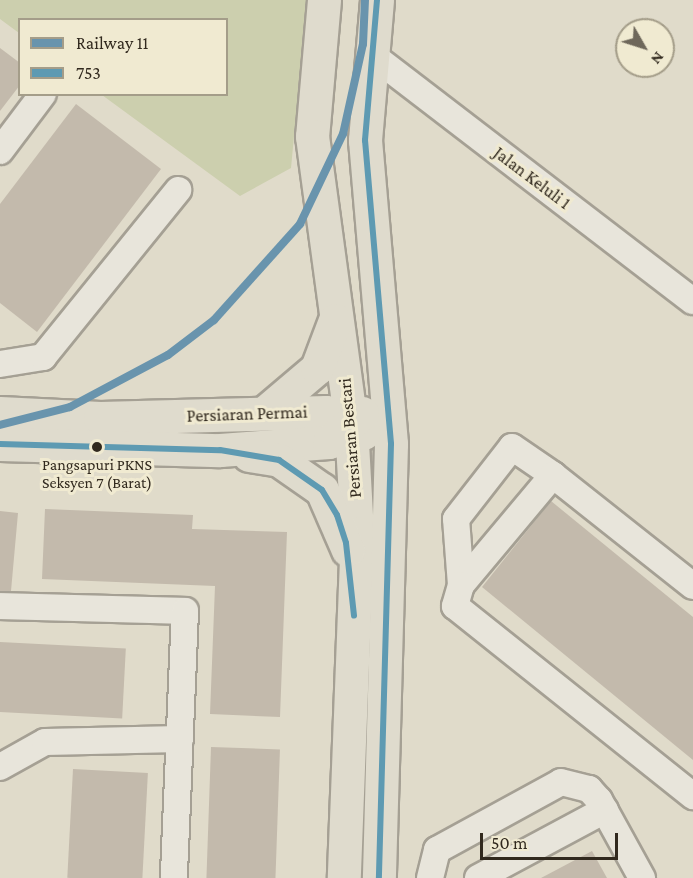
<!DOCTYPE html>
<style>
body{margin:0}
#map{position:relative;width:693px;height:878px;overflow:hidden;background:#e0dbca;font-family:"Crimson Pro",serif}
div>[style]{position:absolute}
.green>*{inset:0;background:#cccfae}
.building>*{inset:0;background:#c3baac;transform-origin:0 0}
.roads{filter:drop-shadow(2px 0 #a5a094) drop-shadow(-2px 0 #a5a094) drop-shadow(0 2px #a5a094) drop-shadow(0 -2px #a5a094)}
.minor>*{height:26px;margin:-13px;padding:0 13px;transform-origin:13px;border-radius:13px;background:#e8e5db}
.major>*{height:33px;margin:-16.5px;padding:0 16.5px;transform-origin:16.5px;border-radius:16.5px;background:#dfdbcd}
.bus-1>*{height:6px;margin:-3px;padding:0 3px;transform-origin:3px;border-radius:3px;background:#5e9ab2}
.rail-1>*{height:8px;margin:-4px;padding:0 4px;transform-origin:4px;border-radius:4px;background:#6994ad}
.dots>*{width:16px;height:16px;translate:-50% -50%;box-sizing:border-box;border:3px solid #f0ead1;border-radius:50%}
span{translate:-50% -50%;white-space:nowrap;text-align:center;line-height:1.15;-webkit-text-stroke:6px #f0ead1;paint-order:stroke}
.bus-label{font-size:16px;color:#31291e}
.street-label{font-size:18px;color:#31291e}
.legend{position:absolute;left:18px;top:18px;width:210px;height:78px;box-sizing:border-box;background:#f0ead1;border:2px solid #a49d89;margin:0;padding:8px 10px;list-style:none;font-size:18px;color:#31291e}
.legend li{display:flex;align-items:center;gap:12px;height:30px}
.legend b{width:30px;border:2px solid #a49d89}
.north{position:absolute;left:615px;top:18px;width:60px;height:60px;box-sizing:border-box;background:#f0ead1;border:2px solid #a49d89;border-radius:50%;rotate:129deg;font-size:16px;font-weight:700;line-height:24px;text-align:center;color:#31291e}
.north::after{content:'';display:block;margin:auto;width:21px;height:27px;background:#6e675a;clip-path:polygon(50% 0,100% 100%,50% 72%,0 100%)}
.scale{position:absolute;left:480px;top:833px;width:138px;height:27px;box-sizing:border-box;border:3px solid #31291e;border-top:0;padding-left:8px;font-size:18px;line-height:21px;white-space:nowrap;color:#31291e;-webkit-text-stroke:4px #f0ead1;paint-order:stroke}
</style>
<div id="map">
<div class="green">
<div style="clip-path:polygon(0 0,307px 0,291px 168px,240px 196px,102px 95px,226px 94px,226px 20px,20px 20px,19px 33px,0 19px)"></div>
</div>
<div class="building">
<div style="clip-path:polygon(0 48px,20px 63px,20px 85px,0 111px)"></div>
<div style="clip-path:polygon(76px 104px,161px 169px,37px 332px,0 303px,0 204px)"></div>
<div style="clip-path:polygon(551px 501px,693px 617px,693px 760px,482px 587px)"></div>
<div style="clip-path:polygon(45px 509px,193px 515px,192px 529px,287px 532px,280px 717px,210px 714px,215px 586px,42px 579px)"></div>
<div style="clip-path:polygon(0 511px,18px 513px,11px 591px,0 591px)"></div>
<div style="left:0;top:642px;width:126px;height:70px;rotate:3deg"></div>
<div style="left:211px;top:747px;width:69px;height:131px;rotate:2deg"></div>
<div style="left:73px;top:769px;width:75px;height:109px;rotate:3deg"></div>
<div style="clip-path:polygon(592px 851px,607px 878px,541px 878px)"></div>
</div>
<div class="roads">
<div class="minor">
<div style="left:372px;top:55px;width:404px;rotate:37.5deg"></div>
<div style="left:0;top:151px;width:71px;rotate:-53deg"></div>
<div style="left:0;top:364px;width:44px;rotate:-9.2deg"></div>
<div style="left:43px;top:357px;width:215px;rotate:-51deg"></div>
<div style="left:461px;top:585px;width:66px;rotate:-94.3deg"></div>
<div style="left:456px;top:519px;width:91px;rotate:-52.1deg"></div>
<div style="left:512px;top:447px;width:50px;rotate:34.3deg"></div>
<div style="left:693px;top:586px;width:179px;rotate:-141.6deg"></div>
<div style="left:553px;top:475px;width:143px;rotate:129.9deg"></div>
<div style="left:461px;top:585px;width:22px;rotate:106deg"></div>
<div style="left:455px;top:606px;width:305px;rotate:38.6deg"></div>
<div style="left:0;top:606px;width:185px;rotate:1.5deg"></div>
<div style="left:185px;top:611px;width:267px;rotate:92.4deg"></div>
<div style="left:0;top:767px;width:51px;rotate:-29.1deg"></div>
<div style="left:45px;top:742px;width:135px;rotate:-1.3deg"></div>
<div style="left:430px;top:878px;width:29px;rotate:-76deg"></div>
<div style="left:437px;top:850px;width:141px;rotate:-28.7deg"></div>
<div style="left:561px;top:782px;width:29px;rotate:14deg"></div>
<div style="left:589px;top:789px;width:15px;rotate:48deg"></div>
<div style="left:599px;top:800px;width:89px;rotate:61.1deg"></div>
<div style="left:478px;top:878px;width:144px;rotate:-28.2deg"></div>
</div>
<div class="major">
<div style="left:324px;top:0;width:137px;rotate:95deg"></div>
<div style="left:312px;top:136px;width:292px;rotate:82.3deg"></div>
<div style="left:351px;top:425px;width:108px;rotate:86.8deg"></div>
<div style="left:357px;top:533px;width:345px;rotate:92.2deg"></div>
<div style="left:377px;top:0;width:141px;rotate:94.9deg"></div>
<div style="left:365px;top:140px;width:305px;rotate:85.1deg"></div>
<div style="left:391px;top:444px;width:434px;rotate:91.6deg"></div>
<div style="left:0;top:413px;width:100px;rotate:2.9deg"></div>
<div style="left:100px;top:418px;width:226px;rotate:-1.5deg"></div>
<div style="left:326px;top:412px;width:43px;rotate:28.9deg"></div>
<div style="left:264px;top:413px;width:70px;rotate:-40.3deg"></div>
<div style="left:317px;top:368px;width:51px;rotate:-69.4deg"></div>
<div style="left:0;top:444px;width:220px;rotate:1.6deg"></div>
<div style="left:220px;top:450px;width:109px;rotate:-4.2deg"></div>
<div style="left:329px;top:442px;width:44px;rotate:-41.3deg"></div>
<div style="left:249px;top:455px;width:30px;rotate:9deg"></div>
<div style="left:279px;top:460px;width:52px;rotate:34.9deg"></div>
<div style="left:322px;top:490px;width:65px;rotate:66.6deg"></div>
</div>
</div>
<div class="bus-1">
<div style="left:377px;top:0;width:141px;rotate:94.9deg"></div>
<div style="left:365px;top:140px;width:305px;rotate:85.1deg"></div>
<div style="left:391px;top:444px;width:434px;rotate:91.6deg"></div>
<div style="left:0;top:444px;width:220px;rotate:1.6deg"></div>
<div style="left:220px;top:450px;width:60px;rotate:9.6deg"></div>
<div style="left:279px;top:460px;width:52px;rotate:34.9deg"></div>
<div style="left:322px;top:490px;width:29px;rotate:59deg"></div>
<div style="left:337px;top:515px;width:29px;rotate:72deg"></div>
<div style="left:346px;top:543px;width:73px;rotate:83.7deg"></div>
</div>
<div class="rail-1">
<div style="left:0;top:425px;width:72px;rotate:-14.4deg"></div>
<div style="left:70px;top:407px;width:111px;rotate:-28deg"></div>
<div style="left:168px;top:355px;width:58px;rotate:-37.3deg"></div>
<div style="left:214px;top:320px;width:129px;rotate:-48.1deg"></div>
<div style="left:300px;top:224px;width:100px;rotate:-64.5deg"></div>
<div style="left:343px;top:134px;width:92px;rotate:-77.5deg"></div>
<div style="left:363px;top:44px;width:44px;rotate:-87.4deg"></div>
</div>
<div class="dots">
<div style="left:97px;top:447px;background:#31291e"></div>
</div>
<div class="bus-label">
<span style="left:97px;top:474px">Pangsapuri PKNS<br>Seksyen 7 (Barat)</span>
</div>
<div class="street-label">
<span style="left:532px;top:178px;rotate:37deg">Jalan Keluli 1</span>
<span style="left:247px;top:414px;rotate:-2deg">Persiaran Permai</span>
<span style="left:350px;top:438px;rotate:-95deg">Persiaran Bestari</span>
</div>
<ul class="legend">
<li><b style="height:8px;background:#6994ad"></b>Railway 11</li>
<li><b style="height:8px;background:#5e9ab2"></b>753</li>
</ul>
<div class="north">N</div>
<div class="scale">50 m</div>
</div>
